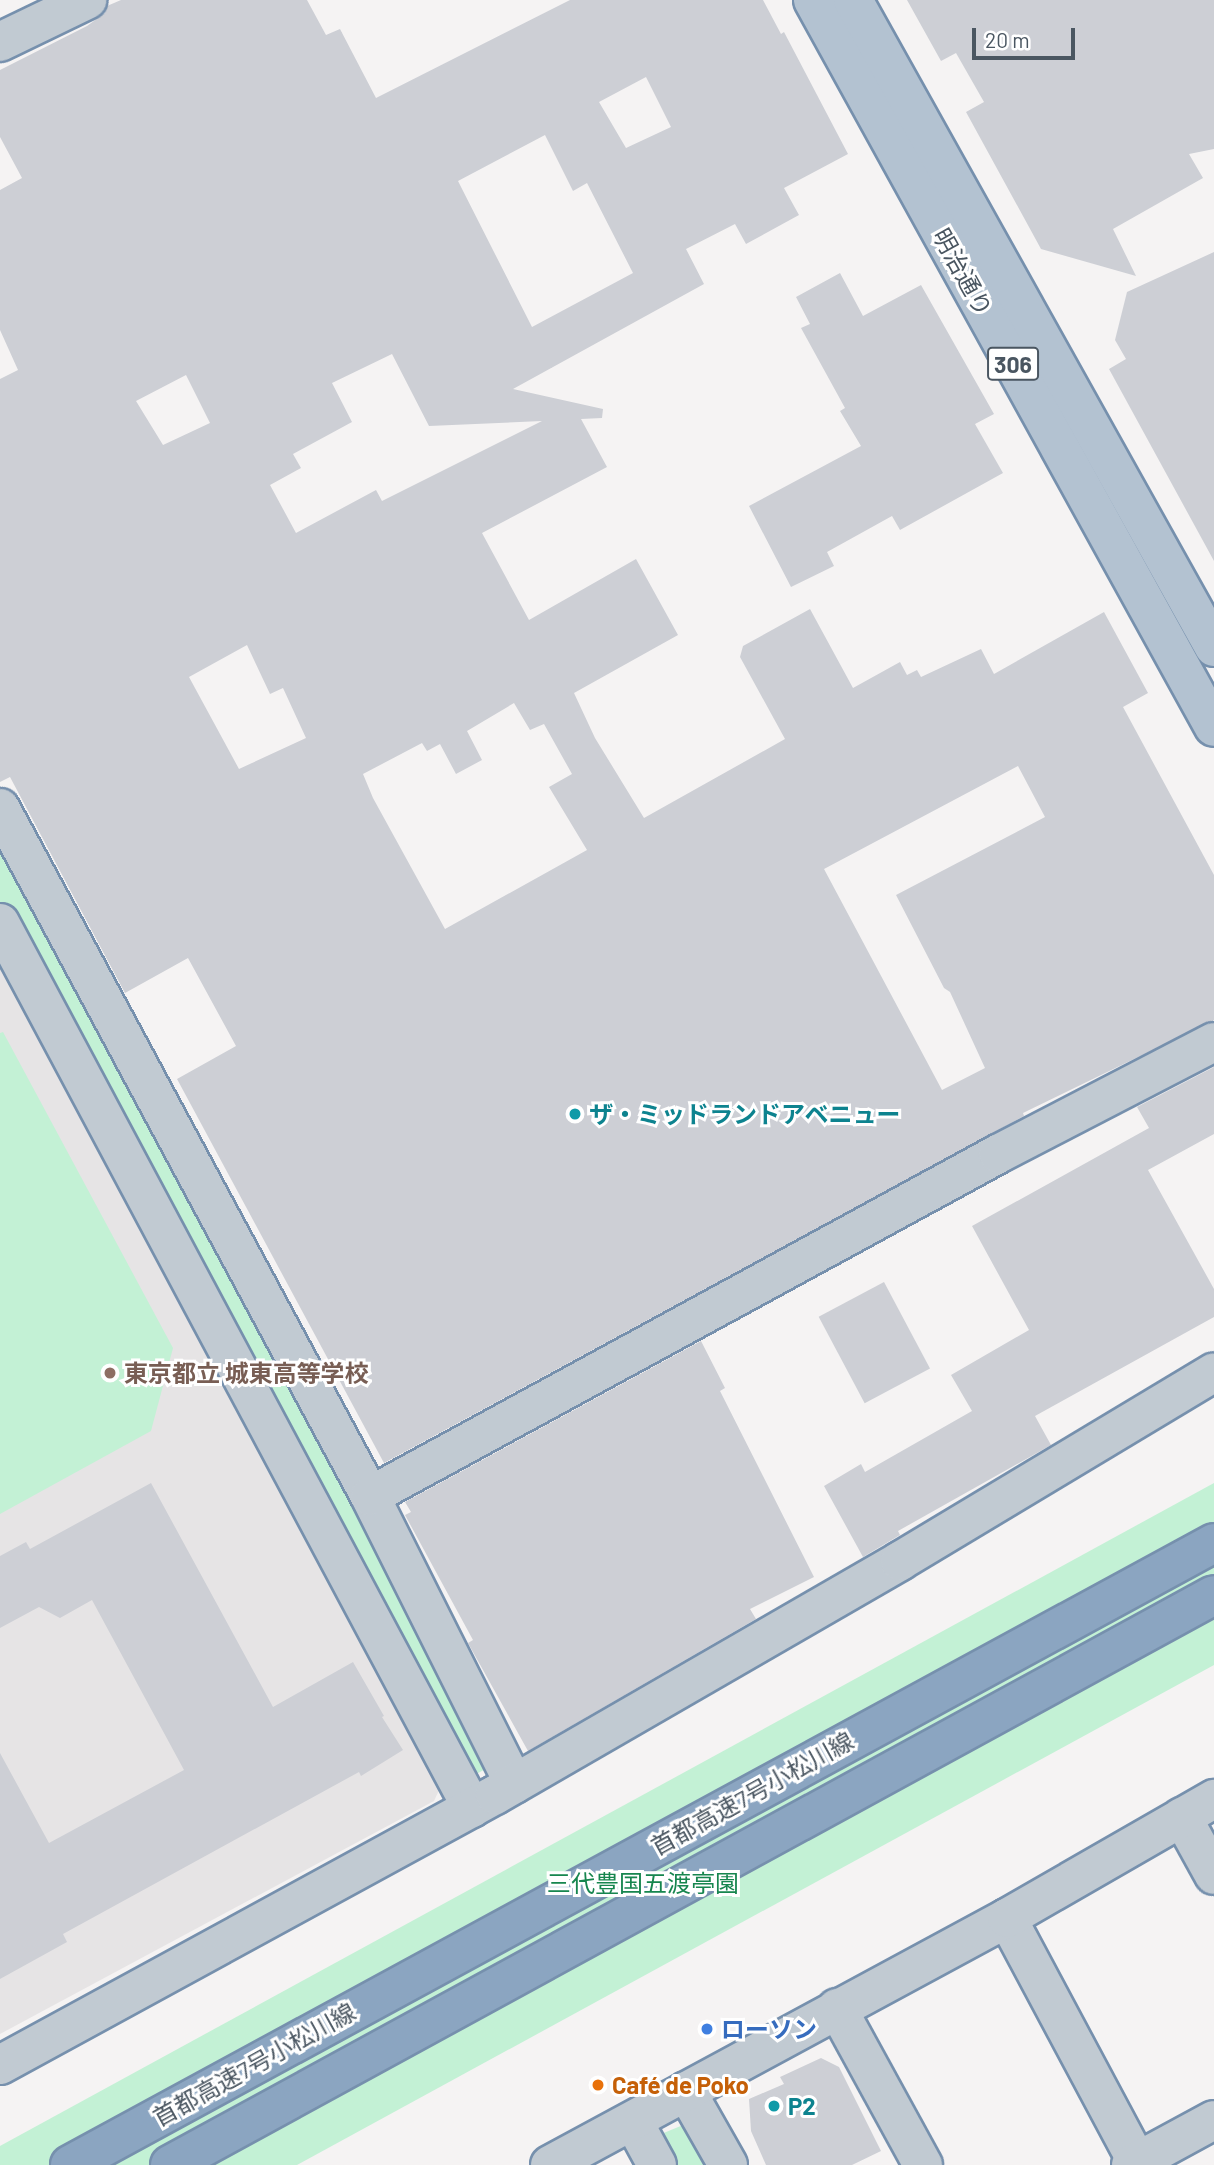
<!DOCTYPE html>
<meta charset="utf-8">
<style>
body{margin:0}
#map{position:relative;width:1214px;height:2165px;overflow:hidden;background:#f5f3f3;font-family:Barlow,"Noto Sans JP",sans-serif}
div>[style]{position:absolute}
.education>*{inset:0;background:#e6e4e5}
.green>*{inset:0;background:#c3f1d5}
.building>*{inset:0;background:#cdcfd5;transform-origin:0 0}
.roads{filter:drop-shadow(2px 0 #7690ad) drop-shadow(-2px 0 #7690ad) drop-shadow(0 2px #7690ad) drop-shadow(0 -2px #7690ad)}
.minor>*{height:38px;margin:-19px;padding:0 19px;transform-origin:19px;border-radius:19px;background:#c1cad2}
.major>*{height:38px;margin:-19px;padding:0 19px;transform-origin:19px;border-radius:19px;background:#b3c2d1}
.highway>*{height:38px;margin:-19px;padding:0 19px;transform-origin:19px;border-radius:19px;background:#8ba5c1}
.dots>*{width:19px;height:19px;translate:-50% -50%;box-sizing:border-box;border:4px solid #fff;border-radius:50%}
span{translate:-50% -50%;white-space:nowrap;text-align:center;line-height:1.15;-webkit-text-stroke:6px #fff;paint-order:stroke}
.shield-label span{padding:2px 5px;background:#fff;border:2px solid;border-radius:5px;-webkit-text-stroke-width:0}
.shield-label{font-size:23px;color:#4a5661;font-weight:700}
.street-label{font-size:24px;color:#4a5661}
.culture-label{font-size:24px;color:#0d838f;font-weight:700}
.left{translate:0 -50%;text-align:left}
.education-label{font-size:24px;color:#785e54;font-weight:700}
.park-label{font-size:24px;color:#17864f}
.shop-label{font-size:24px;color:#366cbe;font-weight:700}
.food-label{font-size:24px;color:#c56008;font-weight:700}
.scale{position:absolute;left:972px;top:28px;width:103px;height:32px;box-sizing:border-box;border:4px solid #4a5661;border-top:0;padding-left:9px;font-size:21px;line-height:24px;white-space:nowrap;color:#4a5661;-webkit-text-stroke:5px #fff;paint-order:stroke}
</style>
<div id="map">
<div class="education">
<div style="clip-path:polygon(0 960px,441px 1786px,434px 1801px,0 2034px)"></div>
</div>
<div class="green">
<div style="clip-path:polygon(0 823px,495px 1764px,465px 1780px,0 910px)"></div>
<div style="clip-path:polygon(3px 1032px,173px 1348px,151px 1431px,0 1514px,0 1033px)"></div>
<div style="clip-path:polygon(1214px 1483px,1214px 1665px,297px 2165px,0 2165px,0 2146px)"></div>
<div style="clip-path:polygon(688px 2123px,711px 2165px,664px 2165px,649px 2139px)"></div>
</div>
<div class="building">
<div style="clip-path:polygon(evenodd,121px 0,307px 0,326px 35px,340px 29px,376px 98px,570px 0,763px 0,781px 34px,784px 32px,848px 154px,784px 188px,799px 215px,746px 244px,735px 224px,686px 249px,704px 284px,513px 389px,603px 409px,602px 418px,581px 419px,607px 467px,482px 533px,529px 620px,636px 559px,678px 635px,574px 693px,595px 738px,644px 818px,785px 739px,740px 657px,743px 646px,810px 609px,853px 688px,900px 662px,907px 675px,917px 670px,921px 677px,981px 649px,994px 674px,1104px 612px,1148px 693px,1123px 707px,1214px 875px,1214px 1020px,1023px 1113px,1024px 1116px,384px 1463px,177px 1079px,236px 1046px,188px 958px,125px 993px,10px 777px,0 782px,0 379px,18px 370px,0 330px,0 190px,22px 178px,0 137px,0 70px,87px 26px,105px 13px,107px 6px,121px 0,646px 77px,671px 127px,626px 148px,599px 102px,646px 77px,121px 0,545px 135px,573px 191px,587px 183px,633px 273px,532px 327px,458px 181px,545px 135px,121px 0,392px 354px,429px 426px,542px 421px,382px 501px,376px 490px,296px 533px,270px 485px,301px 468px,293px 454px,352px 422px,332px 383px,392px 354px,121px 0,186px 375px,210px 423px,163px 445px,136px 401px,186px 375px,121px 0,247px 645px,270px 694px,283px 688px,306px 738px,239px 769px,189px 677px,247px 645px,121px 0,514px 703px,530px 730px,544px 724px,572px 774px,549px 787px,587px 850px,445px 929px,373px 798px,363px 774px,422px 743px,427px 751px,440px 744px,456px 774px,482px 760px,467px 731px,514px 703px,121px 0,1018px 766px,1045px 817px,896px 895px,944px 988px,950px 992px,985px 1068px,942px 1090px,824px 869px,1018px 766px)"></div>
<div style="clip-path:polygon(907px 0,1214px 0,1214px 149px,1189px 154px,1203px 178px,1113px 229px,1136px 276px,1041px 249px,966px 112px,984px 102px,956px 53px,941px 61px)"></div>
<div style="clip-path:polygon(1214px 252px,1214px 561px,1109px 369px,1126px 359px,1115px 340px,1127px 292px)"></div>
<div style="clip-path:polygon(840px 273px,863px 316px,921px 285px,994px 414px,975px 424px,1003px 473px,900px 530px,892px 516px,827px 552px,834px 566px,791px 587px,749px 506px,861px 446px,840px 411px,845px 408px,801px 328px,810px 324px,796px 297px)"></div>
<div style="clip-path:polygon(1214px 1067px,1214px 1134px,1148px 1170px,1214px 1289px,1214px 1317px,1035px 1416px,1051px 1445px,898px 1531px,900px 1535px,863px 1557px,824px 1486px,861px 1464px,865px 1472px,972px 1411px,951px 1375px,1029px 1330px,972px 1226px,1149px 1128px,1137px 1107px)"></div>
<div style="left:884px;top:1282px;width:98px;height:74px;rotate:62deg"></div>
<div style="clip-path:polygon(701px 1341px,725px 1388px,720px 1391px,814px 1577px,750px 1609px,756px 1619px,528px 1751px,468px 1643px,473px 1640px,405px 1515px,411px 1512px,405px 1502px)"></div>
<div style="clip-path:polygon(151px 1483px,273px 1707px,353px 1662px,384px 1716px,382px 1717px,403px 1750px,361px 1776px,359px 1772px,63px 1934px,67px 1942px,0 1979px,0 1753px,49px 1843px,184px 1770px,92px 1600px,60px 1618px,39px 1607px,0 1628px,0 1556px,26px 1542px,30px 1549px)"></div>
<div style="clip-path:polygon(821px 2058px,839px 2067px,881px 2151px,852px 2165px,766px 2165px,751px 2131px,749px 2099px,784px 2084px,780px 2077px)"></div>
</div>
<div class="roads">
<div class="minor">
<div style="left:0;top:42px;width:97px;rotate:-25.8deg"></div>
<div style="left:0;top:808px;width:781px;rotate:61.73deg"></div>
<div style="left:370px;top:1496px;width:322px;rotate:63.4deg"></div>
<div style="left:0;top:923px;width:1003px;rotate:61.93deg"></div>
<div style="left:370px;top:1496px;width:715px;rotate:-28.57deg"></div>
<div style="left:998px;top:1154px;width:243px;rotate:-27.4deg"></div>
<div style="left:1182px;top:1817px;width:66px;rotate:61.1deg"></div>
<div style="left:1007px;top:1918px;width:280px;rotate:61.9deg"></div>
<div style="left:837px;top:2008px;width:179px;rotate:61.3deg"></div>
<div style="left:0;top:2065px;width:564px;rotate:-28.61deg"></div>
<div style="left:495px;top:1795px;width:468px;rotate:-30deg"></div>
<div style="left:900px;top:1561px;width:366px;rotate:-31deg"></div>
<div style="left:686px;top:2091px;width:85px;rotate:60.4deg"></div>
<div style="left:633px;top:2121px;width:50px;rotate:61.4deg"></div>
<div style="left:550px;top:2165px;width:519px;rotate:-28.39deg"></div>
<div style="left:1007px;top:1918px;width:239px;rotate:-29.9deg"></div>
<div style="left:1131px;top:2165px;width:94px;rotate:-28.5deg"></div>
</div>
<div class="major">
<div style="left:813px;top:0;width:830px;rotate:61.12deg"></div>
<div style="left:853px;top:0;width:741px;rotate:60.84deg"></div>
</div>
<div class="highway">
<div style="left:70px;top:2165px;width:1302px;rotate:-28.53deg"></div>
<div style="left:170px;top:2165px;width:1189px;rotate:-28.63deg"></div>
</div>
</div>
<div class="dots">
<div style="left:575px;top:1114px;background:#0f9aa8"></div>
<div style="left:110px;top:1373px;background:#8d6e63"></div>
<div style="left:707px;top:2029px;background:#3f7fe0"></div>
<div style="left:598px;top:2085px;background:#e8710a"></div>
<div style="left:774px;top:2106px;background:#0f9aa8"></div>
</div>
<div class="shield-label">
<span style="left:1013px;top:364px">306</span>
</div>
<div class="street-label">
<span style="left:963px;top:272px;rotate:61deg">明治通り</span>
<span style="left:752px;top:1793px;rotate:-29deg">首都高速7号小松川線</span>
<span style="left:254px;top:2064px;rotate:-29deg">首都高速7号小松川線</span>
</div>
<div class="culture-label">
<span class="left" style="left:589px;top:1114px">ザ・ミッドランドアベニュー</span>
<span class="left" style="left:788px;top:2106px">P2</span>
</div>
<div class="education-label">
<span class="left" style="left:124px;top:1373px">東京都立 城東高等学校</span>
</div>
<div class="park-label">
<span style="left:643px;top:1883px">三代豊国五渡亭園</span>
</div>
<div class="shop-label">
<span class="left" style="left:721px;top:2029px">ローソン</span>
</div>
<div class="food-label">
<span class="left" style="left:612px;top:2085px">Café de Poko</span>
</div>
<div class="scale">20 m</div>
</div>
